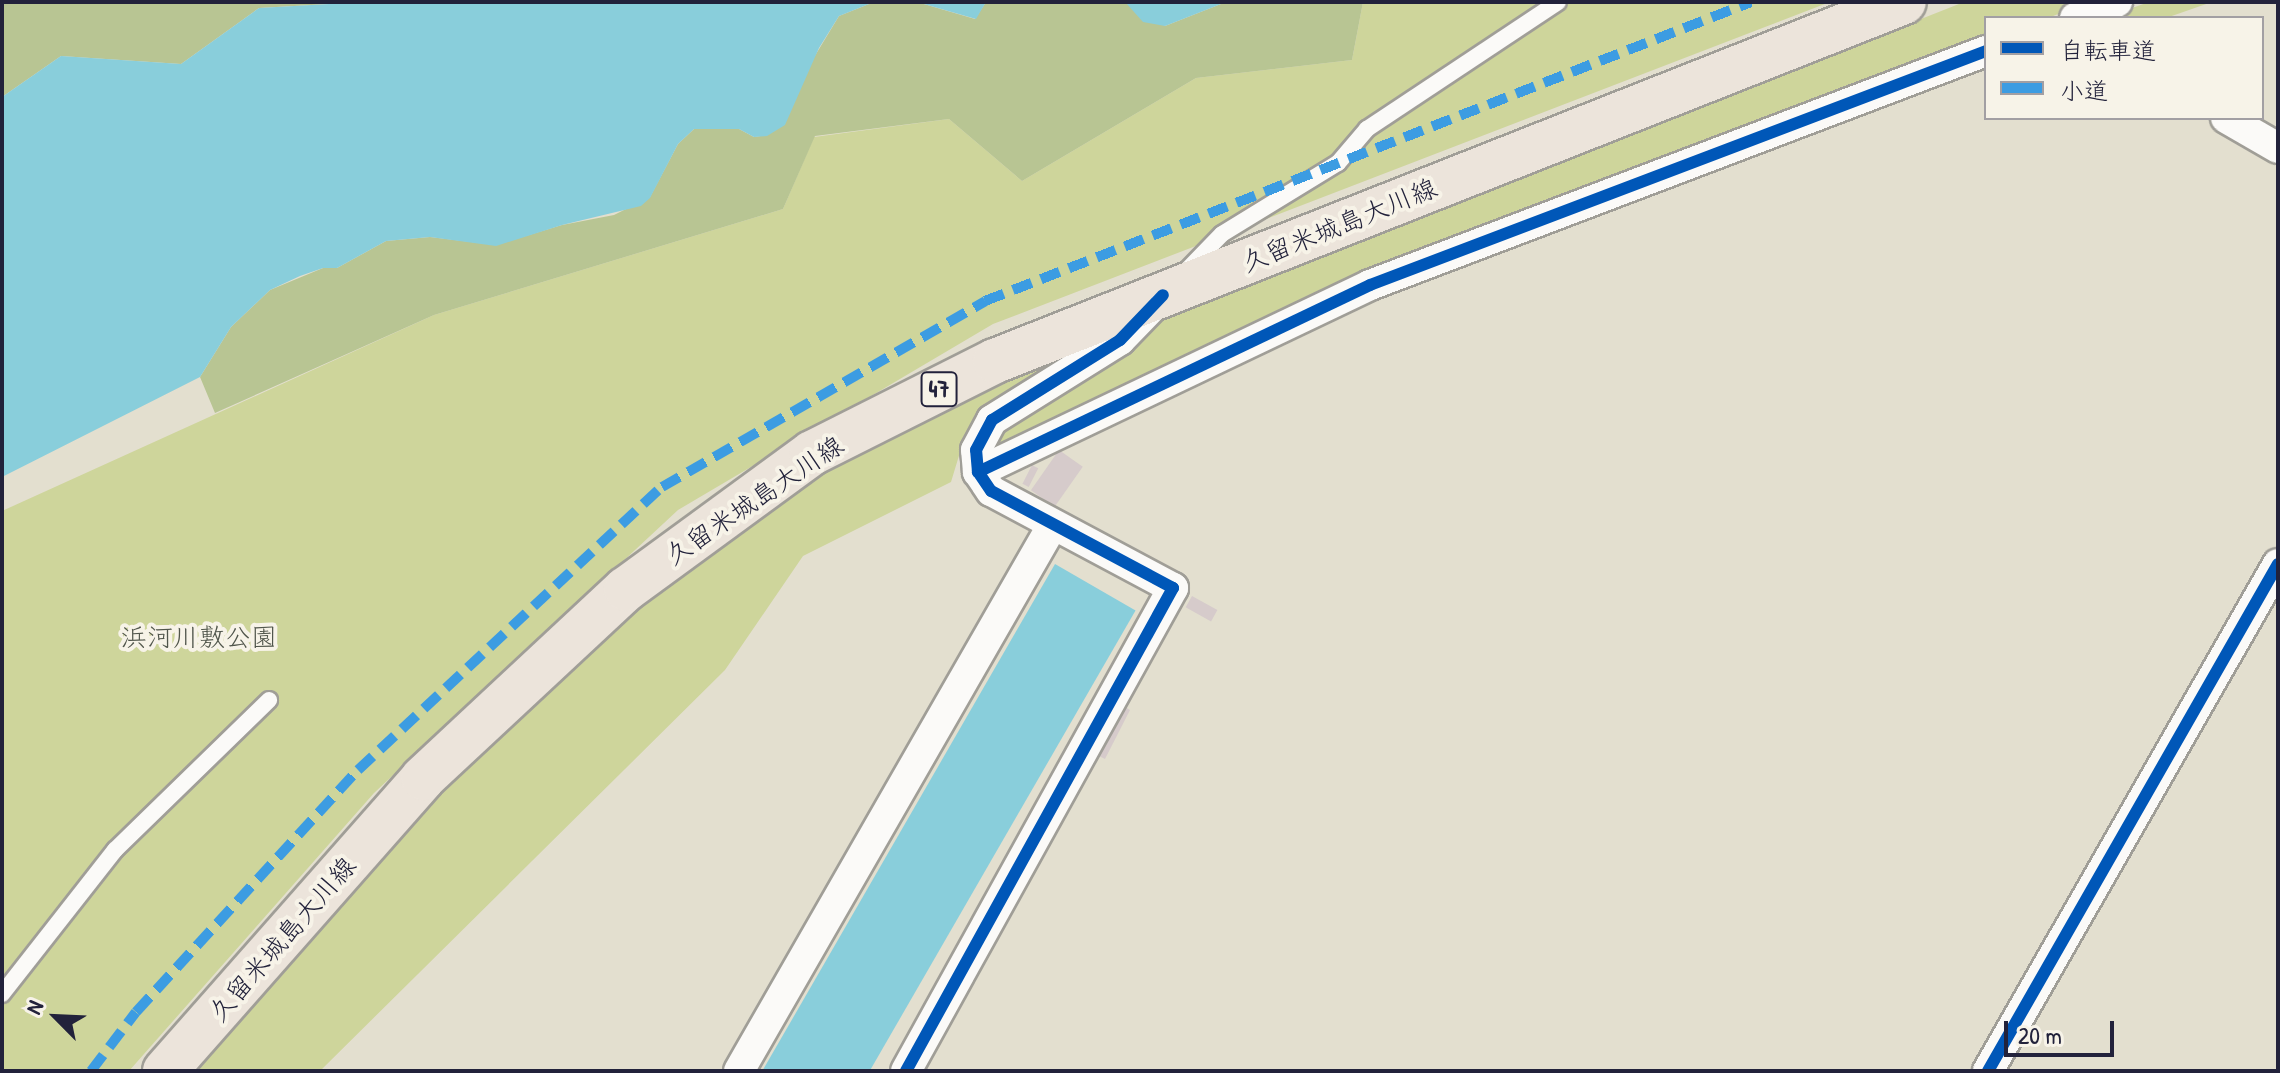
<!DOCTYPE html>
<meta charset="utf-8">
<style>
body{margin:0}
#map{position:relative;width:2280px;height:1073px;overflow:hidden;background:#e3dfcf;font-family:"Patrick Hand","Klee One",sans-serif}
div>[style]{position:absolute}
.green>*{inset:0;background:#ced59b}
.forest>*{inset:0;background:#b8c593}
.water>*{inset:0;background:#89cedb;transform-origin:0 0}
.building>*{inset:0;background:#d6cbcb;transform-origin:0 0}
.roads{filter:drop-shadow(2px 0 #a09e97) drop-shadow(-2px 0 #a09e97) drop-shadow(0 2px #a09e97) drop-shadow(0 -2px #a09e97)}
.service>*{height:16px;margin:-8px;padding:0 8px;transform-origin:8px;border-radius:8px;background:#fbfaf8}
.minor>*{height:30px;margin:-15px;padding:0 15px;transform-origin:15px;border-radius:15px;background:#fbfaf8}
.primary>*{height:44px;margin:-22px;padding:0 22px;transform-origin:22px;border-radius:22px;background:#ece4db}
.quiet>*{height:10px;margin-top:-5px;transform-origin:0;background:repeating-linear-gradient(90deg,#3c9ce2 0 20px,transparent 0 30px)}
.cycleway>*{height:12px;margin:-6px;padding:0 6px;transform-origin:6px;border-radius:6px;background:#0057b8}
span{translate:-50% -50%;white-space:nowrap;text-align:center;line-height:1.15;-webkit-text-stroke:8px #f7f3e8;paint-order:stroke}
.shield-label span{padding:2px 6px;background:#f7f3e8;border:2px solid;border-radius:6px;-webkit-text-stroke-width:0}
.shield-label{font-size:24px;color:#22223b;font-weight:700}
.street-label{font-size:26px;color:#22223b}
.park-label{font-size:26px;color:#50554b}
.frame{position:absolute;inset:0;border:4px solid #22223b;pointer-events:none}
.legend{position:absolute;left:1984px;top:16px;width:280px;height:104px;box-sizing:border-box;background:#f7f3e8;border:2px solid #a29fa3;margin:0;padding:10px 14px;list-style:none;font-size:24px;color:#22223b}
.legend li{display:flex;align-items:center;gap:16px;height:40px}
.legend b{width:40px;border:2px solid #a29fa3}
.north{position:absolute;left:16px;top:977px;width:80px;height:80px;-webkit-text-stroke:6px #f7f3e8;paint-order:stroke;rotate:294deg;font-size:22px;font-weight:700;line-height:32px;text-align:center;color:#22223b}
.north::after{content:'';display:block;margin:auto;width:28px;height:36px;background:#22223b;clip-path:polygon(50% 0,100% 100%,50% 72%,0 100%)}
.scale{position:absolute;left:2004px;top:1021px;width:110px;height:36px;box-sizing:border-box;border:4px solid #22223b;border-top:0;padding-left:10px;font-size:24px;line-height:28px;white-space:nowrap;color:#22223b;-webkit-text-stroke:6px #f7f3e8;paint-order:stroke}
</style>
<div id="map">
<div class="green">
<div style="clip-path:polygon(1363px 2px,1830px 2px,993px 324px,678px 510px,374px 793px,129px 1071px,2px 1071px,2px 511px,434px 315px,783px 209px,814px 137px,949px 119px,1022px 181px,1196px 78px,1352px 60px)"></div>
<div style="clip-path:polygon(1964px 2px,2089px 2px,2048px 18px,1986px 18px,1986px 42px,996px 447px,1011px 422px,1165px 318px)"></div>
<div style="clip-path:polygon(2149px 2px,2212px 2px,2166px 18px,2107px 17px)"></div>
<div style="clip-path:polygon(1098px 338px,985px 416px,961px 449px,951px 482px,803px 556px,725px 670px,320px 1071px,193px 1071px,445px 787px,638px 610px,830px 469px)"></div>
</div>
<div class="forest">
<div style="clip-path:polygon(2px 2px,364px 2px,259px 8px,181px 64px,61px 56px,2px 97px)"></div>
<div style="clip-path:polygon(874px 2px,917px 2px,975px 19px,986px 2px,1127px 2px,1165px 26px,1226px 2px,1363px 2px,1352px 60px,1196px 78px,1022px 181px,949px 119px,815px 136px,783px 209px,434px 315px,215px 413px,200px 377px,231px 327px,270px 290px,323px 268px,337px 268px,386px 241px,430px 237px,496px 245px,562px 225px,614px 215px,650px 197px,678px 144px,694px 129px,713px 126px,739px 129px,754px 137px,767px 135px,839px 16px)"></div>
</div>
<div class="water">
<div style="clip-path:polygon(364px 2px,874px 2px,839px 16px,819px 48px,785px 125px,767px 136px,754px 137px,739px 129px,694px 129px,678px 144px,650px 198px,641px 206px,562px 225px,496px 246px,430px 237px,386px 241px,337px 268px,323px 268px,300px 276px,270px 290px,231px 327px,200px 377px,2px 477px,2px 97px,61px 56px,181px 64px,259px 8px)"></div>
<div style="clip-path:polygon(917px 2px,986px 2px,976px 19px)"></div>
<div style="clip-path:polygon(1226px 2px,1165px 26px,1143px 22px,1126px 3px)"></div>
<div style="left:1055px;top:564px;width:93px;height:584px;rotate:30deg"></div>
</div>
<div class="building">
<div style="left:1059px;top:450px;width:29px;height:49px;rotate:35deg"></div>
<div style="left:1032px;top:465px;width:7px;height:21px;rotate:27deg"></div>
<div style="left:1192px;top:596px;width:29px;height:13px;rotate:29deg"></div>
<div style="clip-path:polygon(1120px 704px,1130px 710px,1105px 759px,1093px 753px)"></div>
</div>
<div class="roads">
<div class="service">
<div style="left:1187px;top:270px;width:50px;rotate:-45.8deg"></div>
<div style="left:1222px;top:234px;width:136px;rotate:-31.5deg"></div>
<div style="left:1338px;top:163px;width:45px;rotate:-49.5deg"></div>
<div style="left:1367px;top:129px;width:229px;rotate:-33.6deg"></div>
<div style="left:2px;top:994px;width:183px;rotate:-51.9deg"></div>
<div style="left:115px;top:850px;width:215px;rotate:-44.2deg"></div>
</div>
<div class="minor">
<div style="left:2075px;top:18px;width:45px;rotate:-20.9deg"></div>
<div style="left:2226px;top:118px;width:60px;rotate:30deg"></div>
<div style="left:978px;top:472px;width:434px;rotate:-25.5deg"></div>
<div style="left:1370px;top:285px;width:659px;rotate:-20.8deg"></div>
<div style="left:739px;top:1071px;width:628px;rotate:-60.13deg"></div>
<div style="left:906px;top:1071px;width:552px;rotate:-61.07deg"></div>
<div style="left:1173px;top:588px;width:206px;rotate:-151.9deg"></div>
<div style="left:991px;top:491px;width:23px;rotate:-124deg"></div>
<div style="left:978px;top:472px;width:22px;rotate:-95deg"></div>
<div style="left:976px;top:450px;width:34px;rotate:-62deg"></div>
<div style="left:992px;top:420px;width:151px;rotate:-32deg"></div>
<div style="left:1120px;top:340px;width:50px;rotate:-45.8deg"></div>
<div style="left:1988px;top:1071px;width:584px;rotate:-60.23deg"></div>
</div>
<div class="primary">
<div style="left:165px;top:1071px;width:390px;rotate:-48.6deg"></div>
<div style="left:423px;top:778px;width:277px;rotate:-43deg"></div>
<div style="left:626px;top:589px;width:230px;rotate:-36.2deg"></div>
<div style="left:812px;top:453px;width:205px;rotate:-26.7deg"></div>
<div style="left:995px;top:361px;width:977px;rotate:-21.55deg"></div>
</div>
</div>
<div class="quiet">
<div style="left:91px;top:1071px;width:74px;rotate:-52.7deg"></div>
<div style="left:136px;top:1012px;width:328px;rotate:-47.5deg"></div>
<div style="left:358px;top:770px;width:415px;rotate:-43deg"></div>
<div style="left:662px;top:487px;width:373px;rotate:-29.9deg"></div>
<div style="left:985px;top:301px;width:822px;rotate:-21.32deg"></div>
</div>
<div class="cycleway">
<div style="left:978px;top:472px;width:434px;rotate:-25.5deg"></div>
<div style="left:1370px;top:285px;width:659px;rotate:-20.8deg"></div>
<div style="left:906px;top:1071px;width:552px;rotate:-61.07deg"></div>
<div style="left:1173px;top:588px;width:206px;rotate:-151.9deg"></div>
<div style="left:991px;top:491px;width:23px;rotate:-124deg"></div>
<div style="left:978px;top:472px;width:22px;rotate:-95deg"></div>
<div style="left:976px;top:450px;width:34px;rotate:-62deg"></div>
<div style="left:992px;top:420px;width:151px;rotate:-32deg"></div>
<div style="left:1120px;top:340px;width:62px;rotate:-46.3deg"></div>
<div style="left:1988px;top:1071px;width:584px;rotate:-60.23deg"></div>
</div>
<div class="shield-label">
<span style="left:939px;top:389px">47</span>
</div>
<div class="street-label">
<span style="left:1339px;top:225px;rotate:-22deg">久留米城島大川線</span>
<span style="left:754px;top:500px;rotate:-34deg">久留米城島大川線</span>
<span style="left:282px;top:939px;rotate:-49deg">久留米城島大川線</span>
</div>
<div class="park-label">
<span style="left:199px;top:637px">浜河川敷公園</span>
</div>
<div class="frame"></div>
<ul class="legend">
<li><b style="height:10px;background:#0057b8"></b>自転車道</li>
<li><b style="height:10px;background:#3c9ce2"></b>小道</li>
</ul>
<div class="north">N</div>
<div class="scale">20 m</div>
</div>
